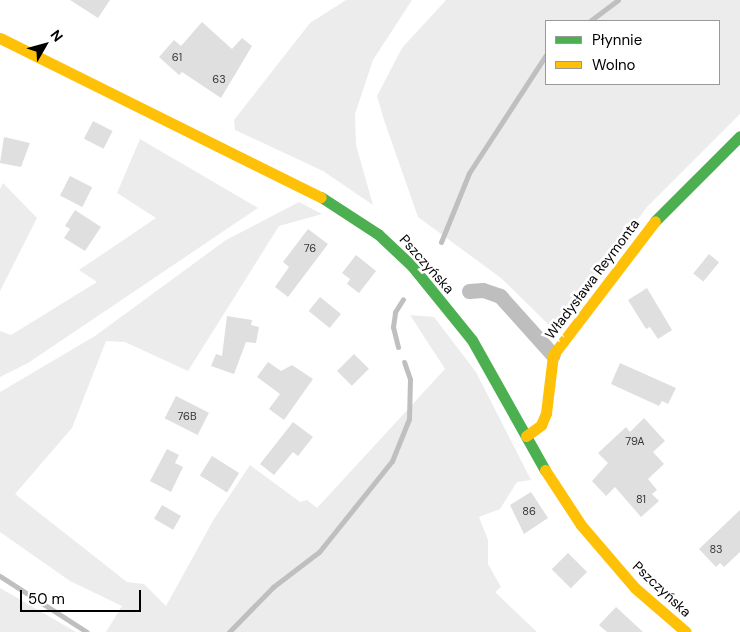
<!DOCTYPE html>
<meta charset="utf-8">
<style>
body{margin:0}
#map{position:relative;width:740px;height:632px;overflow:hidden;background:#fff;font-family:"DM Sans",sans-serif}
div>[style]{position:absolute}
.green>*{inset:0;background:#ececec}
.stream>*{height:5px;margin:-2.5px;padding:0 2.5px;transform-origin:2.5px;border-radius:2.5px;background:#bfbfbf}
.building>*{inset:0;background:#dfdfdf;transform-origin:0 0}
.street>*{height:15px;margin:-7.5px;padding:0 7.5px;transform-origin:7.5px;border-radius:7.5px;background:#bebebe}
.fast>*{height:11px;margin:-5.5px;padding:0 5.5px;transform-origin:5.5px;border-radius:5.5px;background:#4caf50}
.slow>*{height:11px;margin:-5.5px;padding:0 5.5px;transform-origin:5.5px;border-radius:5.5px;background:#ffc107}
span{translate:-50% -50%;white-space:nowrap;text-align:center;line-height:1.15;-webkit-text-stroke:5px #fff;paint-order:stroke}
.number-label{font-size:11px;color:#383838}
.number-label span{-webkit-text-stroke-width:0}
.street-label{font-size:14px;color:#000}
.legend{position:absolute;left:545px;top:20px;width:175px;height:65px;box-sizing:border-box;background:#fff;border:1px solid #999;margin:0;padding:6px 9px;list-style:none;font-size:15px;color:#000}
.legend li{display:flex;align-items:center;gap:10px;height:25px}
.legend b{width:25px;border:1px solid #999}
.north{position:absolute;left:20px;top:20px;width:50px;height:50px;-webkit-text-stroke:4px #fff;paint-order:stroke;rotate:52deg;font-size:14px;font-weight:700;line-height:20px;text-align:center;color:#000}
.north::after{content:'';display:block;margin:auto;width:18px;height:22px;background:#000;clip-path:polygon(50% 0,100% 100%,50% 72%,0 100%)}
.scale{position:absolute;left:20px;top:590px;width:121px;height:22px;box-sizing:border-box;border:2px solid #000;border-top:0;padding-left:6px;font-size:15px;line-height:18px;white-space:nowrap;color:#000;-webkit-text-stroke:4px #fff;paint-order:stroke}
</style>
<div id="map">
<div class="green">
<div style="clip-path:polygon(346px 0,412px 0,373px 60px,355px 114px,356px 145px,373px 205px,323px 171px,235px 130px,234px 120px,310px 23px)"></div>
<div style="clip-path:polygon(evenodd,446px 0,740px 0,740px 114px,647px 207px,555px 331px,501px 278px,418px 217px,384px 120px,377px 96px,402px 48px,446px 0,546px 21px,719px 21px,719px 84px,546px 84px,546px 21px)"></div>
<div style="clip-path:polygon(140px 139px,258px 208px,28px 363px,0 377px,0 331px,11px 335px,97px 282px,79px 270px,156px 218px,117px 193px)"></div>
<div style="clip-path:polygon(3px 183px,37px 218px,0 291px,0 189px)"></div>
<div style="clip-path:polygon(299px 202px,322px 214px,279px 226px,188px 371px,125px 342px,106px 341px,72px 428px,15px 494px,127px 582px,144px 584px,166px 606px,214px 519px,250px 465px,300px 502px,307px 500px,317px 508px,445px 369px,410px 315px,434px 317px,476px 372px,531px 480px,517px 482px,500px 509px,479px 517px,488px 540px,488px 564px,501px 587px,495px 592px,537px 632px,106px 632px,122px 606px,70px 581px,0 532px,0 392px,95px 336px,226px 240px)"></div>
<div style="clip-path:polygon(0 588px,76px 632px,0 632px)"></div>
</div>
<div class="stream">
<div style="left:590px;top:21px;width:35px;rotate:-37deg"></div>
<div style="left:441px;top:242px;width:74px;rotate:-67.9deg"></div>
<div style="left:469px;top:173px;width:141px;rotate:-56.9deg"></div>
<div style="left:398px;top:347px;width:21px;rotate:-104deg"></div>
<div style="left:393px;top:327px;width:15px;rotate:-82deg"></div>
<div style="left:395px;top:312px;width:15px;rotate:-58deg"></div>
<div style="left:0;top:576px;width:103px;rotate:32.8deg"></div>
<div style="left:229px;top:632px;width:63px;rotate:-45.6deg"></div>
<div style="left:273px;top:587px;width:58px;rotate:-37.3deg"></div>
<div style="left:319px;top:552px;width:117px;rotate:-51.3deg"></div>
<div style="left:392px;top:461px;width:45px;rotate:-68deg"></div>
<div style="left:409px;top:419px;width:40px;rotate:-88.6deg"></div>
<div style="left:410px;top:379px;width:18px;rotate:-109deg"></div>
</div>
<div class="building">
<div style="clip-path:polygon(70px 0,110px 0,98px 18px)"></div>
<div style="clip-path:polygon(202px 22px,232px 49px,242px 38px,252px 46px,221px 98px,182px 72px,179px 75px,159px 57px,174px 40px,181px 46px)"></div>
<div style="left:93px;top:121px;width:22px;height:20px;rotate:27deg"></div>
<div style="clip-path:polygon(4px 137px,30px 143px,21px 167px,0 163px)"></div>
<div style="left:70px;top:176px;width:25px;height:22px;rotate:27deg"></div>
<div style="clip-path:polygon(75px 210px,101px 227px,85px 251px,64px 238px,70px 229px,65px 226px)"></div>
<div style="clip-path:polygon(308px 229px,328px 244px,288px 297px,275px 287px,289px 267px,283px 262px)"></div>
<div style="left:709px;top:254px;width:13px;height:25px;rotate:39deg"></div>
<div style="clip-path:polygon(356px 255px,376px 271px,359px 293px,347px 284px,350px 279px,342px 273px)"></div>
<div style="clip-path:polygon(647px 288px,672px 330px,658px 339px,650px 327px,646px 329px,628px 300px)"></div>
<div style="left:320px;top:297px;width:27px;height:18px;rotate:39deg"></div>
<div style="clip-path:polygon(227px 316px,252px 320px,251px 325px,259px 327px,256px 343px,246px 342px,234px 374px,211px 366px,216px 354px,222px 356px)"></div>
<div style="left:354px;top:354px;width:21px;height:24px;rotate:45deg"></div>
<div style="clip-path:polygon(268px 362px,281px 371px,292px 365px,313px 379px,284px 420px,269px 409px,280px 394px,257px 377px)"></div>
<div style="clip-path:polygon(620px 363px,676px 388px,668px 404px,662px 401px,659px 406px,611px 384px)"></div>
<div style="left:176px;top:396px;width:37px;height:25px;rotate:27deg"></div>
<div style="clip-path:polygon(644px 418px,665px 441px,653px 452px,664px 464px,648px 479px,657px 490px,652px 494px,659px 501px,641px 517px,615px 487px,606px 496px,592px 481px,608px 463px,598px 453px,626px 427px,630px 432px)"></div>
<div style="clip-path:polygon(293px 422px,313px 437px,298px 456px,293px 452px,274px 475px,260px 464px)"></div>
<div style="clip-path:polygon(167px 449px,179px 455px,175px 463px,183px 467px,171px 492px,150px 481px)"></div>
<div style="left:212px;top:456px;width:32px;height:23px;rotate:32deg"></div>
<div style="clip-path:polygon(531px 492px,548px 518px,524px 534px,510px 505px)"></div>
<div style="left:162px;top:505px;width:22px;height:16px;rotate:30deg"></div>
<div style="clip-path:polygon(740px 510px,740px 552px,724px 567px,720px 563px,716px 567px,699px 549px)"></div>
<div style="left:568px;top:553px;width:27px;height:23px;rotate:45deg"></div>
<div style="clip-path:polygon(616px 607px,643px 632px,607px 632px,599px 625px)"></div>
</div>
<div class="street">
<div style="left:469px;top:291px;width:14px;rotate:-4deg"></div>
<div style="left:483px;top:290px;width:18px;rotate:19deg"></div>
<div style="left:500px;top:296px;width:79px;rotate:48.1deg"></div>
</div>
<div class="fast">
<div style="left:321px;top:197px;width:68px;rotate:33deg"></div>
<div style="left:378px;top:234px;width:47px;rotate:43.3deg"></div>
<div style="left:412px;top:266px;width:95px;rotate:51deg"></div>
<div style="left:472px;top:340px;width:149px;rotate:60.7deg"></div>
<div style="left:655px;top:221px;width:120px;rotate:-45deg"></div>
</div>
<div class="slow">
<div style="left:0;top:38px;width:358px;rotate:26.4deg"></div>
<div style="left:526px;top:436px;width:19px;rotate:-36deg"></div>
<div style="left:541px;top:425px;width:13px;rotate:-67deg"></div>
<div style="left:546px;top:413px;width:58px;rotate:-83.1deg"></div>
<div style="left:553px;top:355px;width:168px;rotate:-52.7deg"></div>
<div style="left:545px;top:470px;width:66px;rotate:56.8deg"></div>
<div style="left:581px;top:525px;width:83px;rotate:49.4deg"></div>
<div style="left:635px;top:588px;width:67px;rotate:40.8deg"></div>
</div>
<div class="number-label">
<span style="left:177px;top:57px">61</span>
<span style="left:219px;top:79px">63</span>
<span style="left:310px;top:248px">76</span>
<span style="left:187px;top:416px">76B</span>
<span style="left:635px;top:441px">79A</span>
<span style="left:641px;top:499px">81</span>
<span style="left:529px;top:511px">86</span>
<span style="left:716px;top:549px">83</span>
</div>
<div class="street-label">
<span style="left:427px;top:264px;rotate:48deg">Pszczyńska</span>
<span style="left:592px;top:279px;rotate:-53deg">Władysława Reymonta</span>
<span style="left:662px;top:589px;rotate:43deg">Pszczyńska</span>
</div>
<ul class="legend">
<li><b style="height:6px;background:#4caf50"></b>Płynnie</li>
<li><b style="height:6px;background:#ffc107"></b>Wolno</li>
</ul>
<div class="north">N</div>
<div class="scale">50 m</div>
</div>
